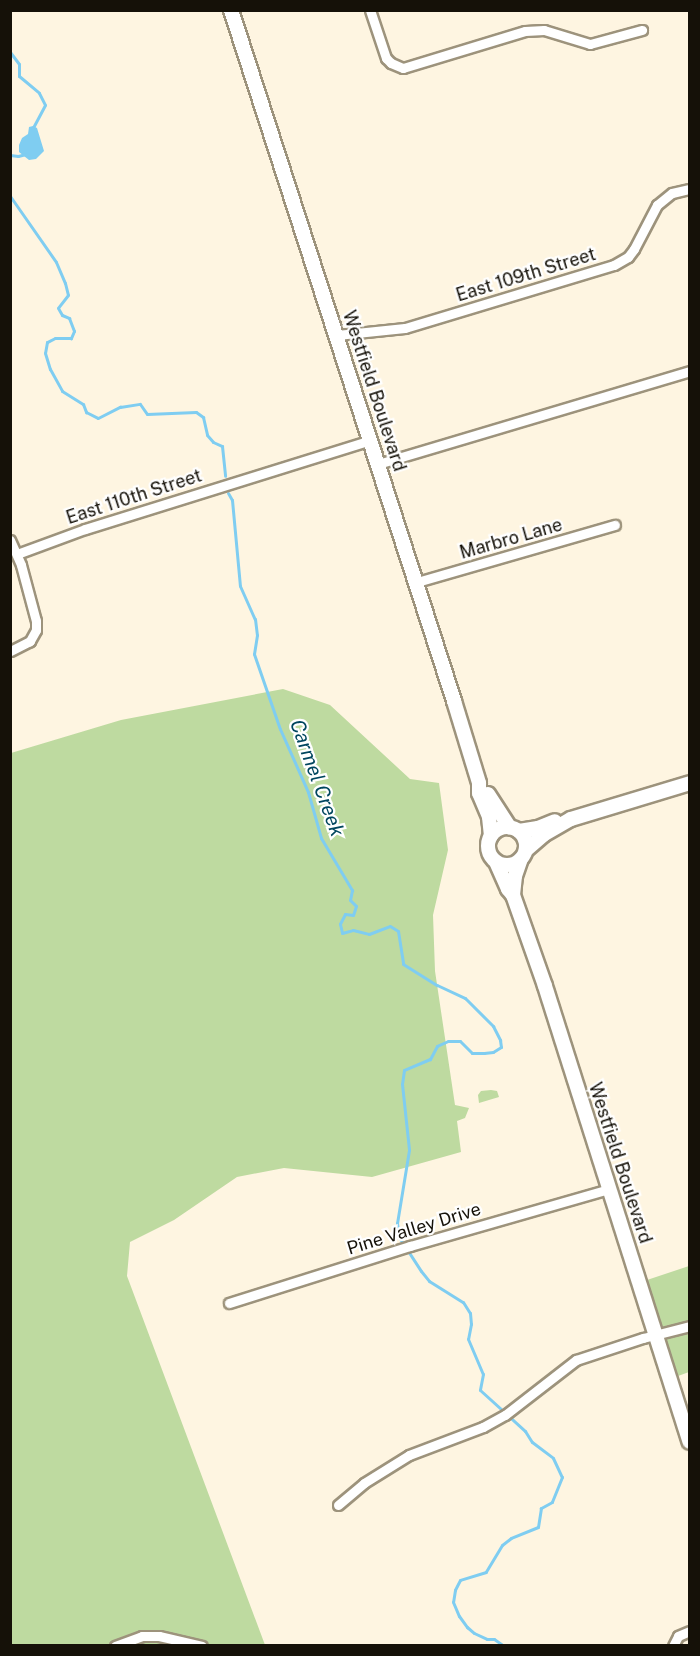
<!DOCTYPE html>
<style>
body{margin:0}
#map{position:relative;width:700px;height:1656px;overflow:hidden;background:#fef5e1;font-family:"Public Sans",sans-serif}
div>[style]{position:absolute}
.green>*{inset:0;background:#bedaa0}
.water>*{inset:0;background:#7fcdf1}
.stream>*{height:3px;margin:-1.5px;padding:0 1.5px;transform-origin:1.5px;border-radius:1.5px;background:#7fcdf1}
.roads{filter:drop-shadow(2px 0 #9d937c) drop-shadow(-2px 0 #9d937c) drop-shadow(0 2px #9d937c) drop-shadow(0 -2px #9d937c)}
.minor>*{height:9px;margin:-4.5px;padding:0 4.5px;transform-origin:4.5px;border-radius:4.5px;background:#fff}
.secondary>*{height:14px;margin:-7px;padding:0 7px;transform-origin:7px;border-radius:7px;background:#fff}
.secondary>.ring{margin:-7px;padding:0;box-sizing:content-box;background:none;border:14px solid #fff;border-radius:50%}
span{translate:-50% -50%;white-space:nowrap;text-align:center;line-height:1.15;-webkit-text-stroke:4.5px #fff;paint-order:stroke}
.street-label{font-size:18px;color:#151108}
.water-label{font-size:20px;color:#00465e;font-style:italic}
.frame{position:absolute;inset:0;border:12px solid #151108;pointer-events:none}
</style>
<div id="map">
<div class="green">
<div style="clip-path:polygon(283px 689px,330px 705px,410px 779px,439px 783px,448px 850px,433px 915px,435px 971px,455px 1105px,469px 1108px,465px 1118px,457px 1121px,461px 1152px,372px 1177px,284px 1168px,237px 1177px,174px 1220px,130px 1242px,127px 1276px,265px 1645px,11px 1645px,11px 753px,121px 720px)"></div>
<div style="clip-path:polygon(491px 1090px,497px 1091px,499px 1097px,479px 1103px,478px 1095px,481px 1091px)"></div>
<div style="clip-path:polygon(689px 1266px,689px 1372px,678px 1376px,647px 1280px)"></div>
</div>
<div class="water">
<div style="clip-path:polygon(33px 126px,37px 128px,44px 151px,36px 159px,29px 160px,19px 152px,19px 145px,22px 138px,28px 134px,29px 127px)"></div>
</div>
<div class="stream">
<div style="left:10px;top:52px;width:15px;rotate:53deg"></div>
<div style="left:19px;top:64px;width:12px;rotate:90deg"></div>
<div style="left:19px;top:76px;width:26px;rotate:40deg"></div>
<div style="left:39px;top:93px;width:13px;rotate:63deg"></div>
<div style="left:45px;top:105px;width:26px;rotate:118deg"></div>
<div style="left:10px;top:155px;width:8px;rotate:7deg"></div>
<div style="left:18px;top:156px;width:8px;rotate:-14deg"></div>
<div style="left:10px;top:196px;width:80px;rotate:55.1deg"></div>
<div style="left:56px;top:262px;width:23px;rotate:67deg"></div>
<div style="left:65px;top:283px;width:12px;rotate:76deg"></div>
<div style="left:68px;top:295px;width:16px;rotate:128deg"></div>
<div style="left:58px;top:308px;width:8px;rotate:60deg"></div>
<div style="left:62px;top:315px;width:8px;rotate:23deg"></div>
<div style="left:69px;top:318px;width:14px;rotate:69deg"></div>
<div style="left:74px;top:331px;width:8px;rotate:113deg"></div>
<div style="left:71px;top:338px;width:16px;rotate:180deg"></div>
<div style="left:55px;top:338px;width:9px;rotate:153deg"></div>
<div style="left:47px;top:342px;width:11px;rotate:100deg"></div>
<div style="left:45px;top:353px;width:17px;rotate:73deg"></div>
<div style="left:50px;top:369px;width:25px;rotate:61deg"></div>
<div style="left:62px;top:391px;width:25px;rotate:32deg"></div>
<div style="left:83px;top:404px;width:9px;rotate:69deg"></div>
<div style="left:86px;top:412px;width:13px;rotate:27deg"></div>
<div style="left:98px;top:418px;width:25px;rotate:-27deg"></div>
<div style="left:120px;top:407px;width:20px;rotate:-9deg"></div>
<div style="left:140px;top:404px;width:12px;rotate:55deg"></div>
<div style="left:147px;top:414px;width:49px;rotate:-2.3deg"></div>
<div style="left:196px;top:412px;width:9px;rotate:36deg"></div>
<div style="left:203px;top:417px;width:18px;rotate:77deg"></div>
<div style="left:207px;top:435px;width:9px;rotate:49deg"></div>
<div style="left:213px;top:442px;width:10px;rotate:24deg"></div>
<div style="left:222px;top:446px;width:30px;rotate:84deg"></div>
<div style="left:228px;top:493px;width:8px;rotate:60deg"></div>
<div style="left:232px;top:500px;width:86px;rotate:84.7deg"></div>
<div style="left:240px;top:586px;width:36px;rotate:66deg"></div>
<div style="left:255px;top:619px;width:16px;rotate:83deg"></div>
<div style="left:257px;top:635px;width:19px;rotate:99deg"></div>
<div style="left:254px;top:654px;width:79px;rotate:70.9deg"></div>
<div style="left:280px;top:729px;width:69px;rotate:66deg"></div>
<div style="left:308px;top:792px;width:48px;rotate:74.2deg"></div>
<div style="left:321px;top:838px;width:61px;rotate:59.2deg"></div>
<div style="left:352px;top:890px;width:10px;rotate:101deg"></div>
<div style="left:350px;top:900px;width:8px;rotate:45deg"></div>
<div style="left:356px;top:906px;width:9px;rotate:108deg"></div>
<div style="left:353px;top:915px;width:8px;rotate:-173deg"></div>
<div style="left:345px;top:914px;width:11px;rotate:117deg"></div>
<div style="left:340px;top:924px;width:9px;rotate:77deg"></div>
<div style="left:342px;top:933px;width:11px;rotate:-15deg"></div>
<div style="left:353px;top:930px;width:16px;rotate:14deg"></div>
<div style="left:369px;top:934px;width:22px;rotate:-21deg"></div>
<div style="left:390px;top:926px;width:9px;rotate:32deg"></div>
<div style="left:398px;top:931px;width:33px;rotate:81deg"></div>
<div style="left:403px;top:964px;width:40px;rotate:32deg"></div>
<div style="left:437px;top:985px;width:31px;rotate:25deg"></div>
<div style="left:465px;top:998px;width:40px;rotate:45deg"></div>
<div style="left:493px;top:1026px;width:16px;rotate:63deg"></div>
<div style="left:500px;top:1040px;width:7px;rotate:82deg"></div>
<div style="left:501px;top:1047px;width:9px;rotate:148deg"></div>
<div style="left:493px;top:1052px;width:9px;rotate:174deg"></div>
<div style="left:484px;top:1053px;width:12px;rotate:180deg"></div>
<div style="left:472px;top:1053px;width:17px;rotate:-135deg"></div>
<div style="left:460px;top:1041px;width:12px;rotate:180deg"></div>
<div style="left:448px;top:1041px;width:12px;rotate:156deg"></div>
<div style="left:437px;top:1046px;width:15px;rotate:118deg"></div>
<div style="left:430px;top:1059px;width:28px;rotate:157deg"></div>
<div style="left:404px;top:1070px;width:14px;rotate:98deg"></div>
<div style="left:402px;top:1084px;width:66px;rotate:83.9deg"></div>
<div style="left:409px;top:1150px;width:74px;rotate:99.3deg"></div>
<div style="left:397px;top:1223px;width:14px;rotate:82deg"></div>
<div style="left:399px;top:1237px;width:40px;rotate:57.1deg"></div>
<div style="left:421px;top:1271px;width:13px;rotate:51deg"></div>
<div style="left:429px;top:1281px;width:40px;rotate:32deg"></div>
<div style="left:463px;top:1302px;width:13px;rotate:58deg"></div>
<div style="left:470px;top:1313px;width:11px;rotate:85deg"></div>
<div style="left:471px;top:1324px;width:15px;rotate:101deg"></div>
<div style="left:468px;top:1339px;width:38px;rotate:67deg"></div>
<div style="left:483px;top:1374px;width:16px;rotate:101deg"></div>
<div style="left:480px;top:1390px;width:61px;rotate:42.3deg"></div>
<div style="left:525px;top:1431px;width:13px;rotate:58deg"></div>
<div style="left:532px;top:1442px;width:26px;rotate:37deg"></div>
<div style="left:553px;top:1458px;width:21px;rotate:65deg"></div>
<div style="left:562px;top:1477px;width:27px;rotate:112deg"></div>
<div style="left:552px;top:1502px;width:13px;rotate:151deg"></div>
<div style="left:541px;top:1508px;width:19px;rotate:99deg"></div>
<div style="left:538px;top:1527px;width:29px;rotate:158deg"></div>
<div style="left:511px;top:1538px;width:11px;rotate:142deg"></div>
<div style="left:502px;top:1545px;width:31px;rotate:121deg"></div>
<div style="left:486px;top:1572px;width:27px;rotate:163deg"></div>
<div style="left:460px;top:1580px;width:11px;rotate:117deg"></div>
<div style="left:455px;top:1590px;width:12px;rotate:99deg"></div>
<div style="left:453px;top:1602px;width:15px;rotate:67deg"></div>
<div style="left:459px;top:1616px;width:14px;rotate:54deg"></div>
<div style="left:467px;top:1627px;width:9px;rotate:41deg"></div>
<div style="left:474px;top:1633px;width:14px;rotate:25deg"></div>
<div style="left:487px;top:1639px;width:7px"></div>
<div style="left:494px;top:1639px;width:12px;rotate:35deg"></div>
</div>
<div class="roads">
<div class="minor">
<div style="left:370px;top:10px;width:51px;rotate:71.6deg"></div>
<div style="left:386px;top:58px;width:7px;rotate:45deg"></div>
<div style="left:391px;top:63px;width:13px;rotate:23deg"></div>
<div style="left:403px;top:68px;width:127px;rotate:-16.9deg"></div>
<div style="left:525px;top:31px;width:19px;rotate:-3deg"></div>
<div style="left:544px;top:30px;width:48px;rotate:16.9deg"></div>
<div style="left:590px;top:44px;width:54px;rotate:-15.1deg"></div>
<div style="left:337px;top:335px;width:68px;rotate:-5.9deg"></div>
<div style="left:405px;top:328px;width:218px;rotate:-16.8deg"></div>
<div style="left:614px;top:265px;width:16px;rotate:-30deg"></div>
<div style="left:628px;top:257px;width:10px;rotate:-53deg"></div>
<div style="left:634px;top:249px;width:50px;rotate:-62.4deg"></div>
<div style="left:657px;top:205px;width:19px;rotate:-39deg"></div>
<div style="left:672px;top:193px;width:18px;rotate:-13deg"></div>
<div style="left:378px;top:464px;width:326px;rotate:-16.6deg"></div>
<div style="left:10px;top:540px;width:27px;rotate:66deg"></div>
<div style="left:21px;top:565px;width:58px;rotate:75deg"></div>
<div style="left:36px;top:621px;width:9px;rotate:90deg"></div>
<div style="left:36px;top:630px;width:13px;rotate:119deg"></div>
<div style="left:30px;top:641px;width:22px;rotate:153deg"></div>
<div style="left:17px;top:554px;width:72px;rotate:-20.2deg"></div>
<div style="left:85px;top:529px;width:300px;rotate:-17.3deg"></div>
<div style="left:417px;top:582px;width:206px;rotate:-16.1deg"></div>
<div style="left:229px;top:1303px;width:190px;rotate:-17.5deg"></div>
<div style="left:410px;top:1246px;width:207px;rotate:-16deg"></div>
<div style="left:338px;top:1505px;width:34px;rotate:-40deg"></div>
<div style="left:364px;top:1483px;width:53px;rotate:-31.9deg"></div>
<div style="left:409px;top:1455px;width:79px;rotate:-20.7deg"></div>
<div style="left:483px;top:1427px;width:25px;rotate:-29deg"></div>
<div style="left:505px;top:1415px;width:90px;rotate:-37.8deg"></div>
<div style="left:576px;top:1360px;width:71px;rotate:-18.2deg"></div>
<div style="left:643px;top:1338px;width:49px;rotate:-14.3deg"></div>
<div style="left:115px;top:1646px;width:29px;rotate:-20deg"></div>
<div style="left:142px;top:1636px;width:17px"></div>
<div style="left:159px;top:1636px;width:44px;rotate:13.1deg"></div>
<div style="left:673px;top:1646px;width:11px;rotate:-63deg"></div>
<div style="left:678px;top:1636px;width:13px;rotate:-23deg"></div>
</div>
<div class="secondary">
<div style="left:231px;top:10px;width:726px;rotate:72.11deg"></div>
<div style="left:454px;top:701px;width:86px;rotate:73deg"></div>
<div style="left:479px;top:783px;width:10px;rotate:90deg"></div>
<div style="left:479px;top:793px;width:26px;rotate:67deg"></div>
<div style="left:489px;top:817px;width:19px;rotate:84deg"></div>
<div style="left:488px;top:794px;width:40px;rotate:57.1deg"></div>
<div class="ring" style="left:488px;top:827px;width:24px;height:24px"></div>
<div style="left:519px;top:831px;width:19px;rotate:-9deg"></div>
<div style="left:538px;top:828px;width:18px;rotate:-22deg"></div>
<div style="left:526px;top:850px;width:23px;rotate:-41deg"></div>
<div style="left:543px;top:835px;width:32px;rotate:-30deg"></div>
<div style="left:571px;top:819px;width:124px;rotate:-16.8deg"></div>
<div style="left:496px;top:862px;width:30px;rotate:66deg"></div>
<div style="left:508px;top:889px;width:8px;rotate:50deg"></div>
<div style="left:513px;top:895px;width:96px;rotate:70.6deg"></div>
<div style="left:545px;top:986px;width:478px;rotate:72.4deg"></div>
<div style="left:513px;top:895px;width:19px;rotate:-84deg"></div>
<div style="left:515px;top:876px;width:18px;rotate:-71deg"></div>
</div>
</div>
<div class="street-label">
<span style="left:526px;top:275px;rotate:-17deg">East 109th Street</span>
<span style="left:374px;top:391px;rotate:72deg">Westfield Boulevard</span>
<span style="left:134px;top:497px;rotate:-18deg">East 110th Street</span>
<span style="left:511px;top:539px;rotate:-16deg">Marbro Lane</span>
<span style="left:620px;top:1163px;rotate:72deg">Westfield Boulevard</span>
<span style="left:414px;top:1229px;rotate:-17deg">Pine Valley Drive</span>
</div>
<div class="water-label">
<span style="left:317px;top:778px;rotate:70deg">Carmel Creek</span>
</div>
<div class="frame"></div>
</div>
